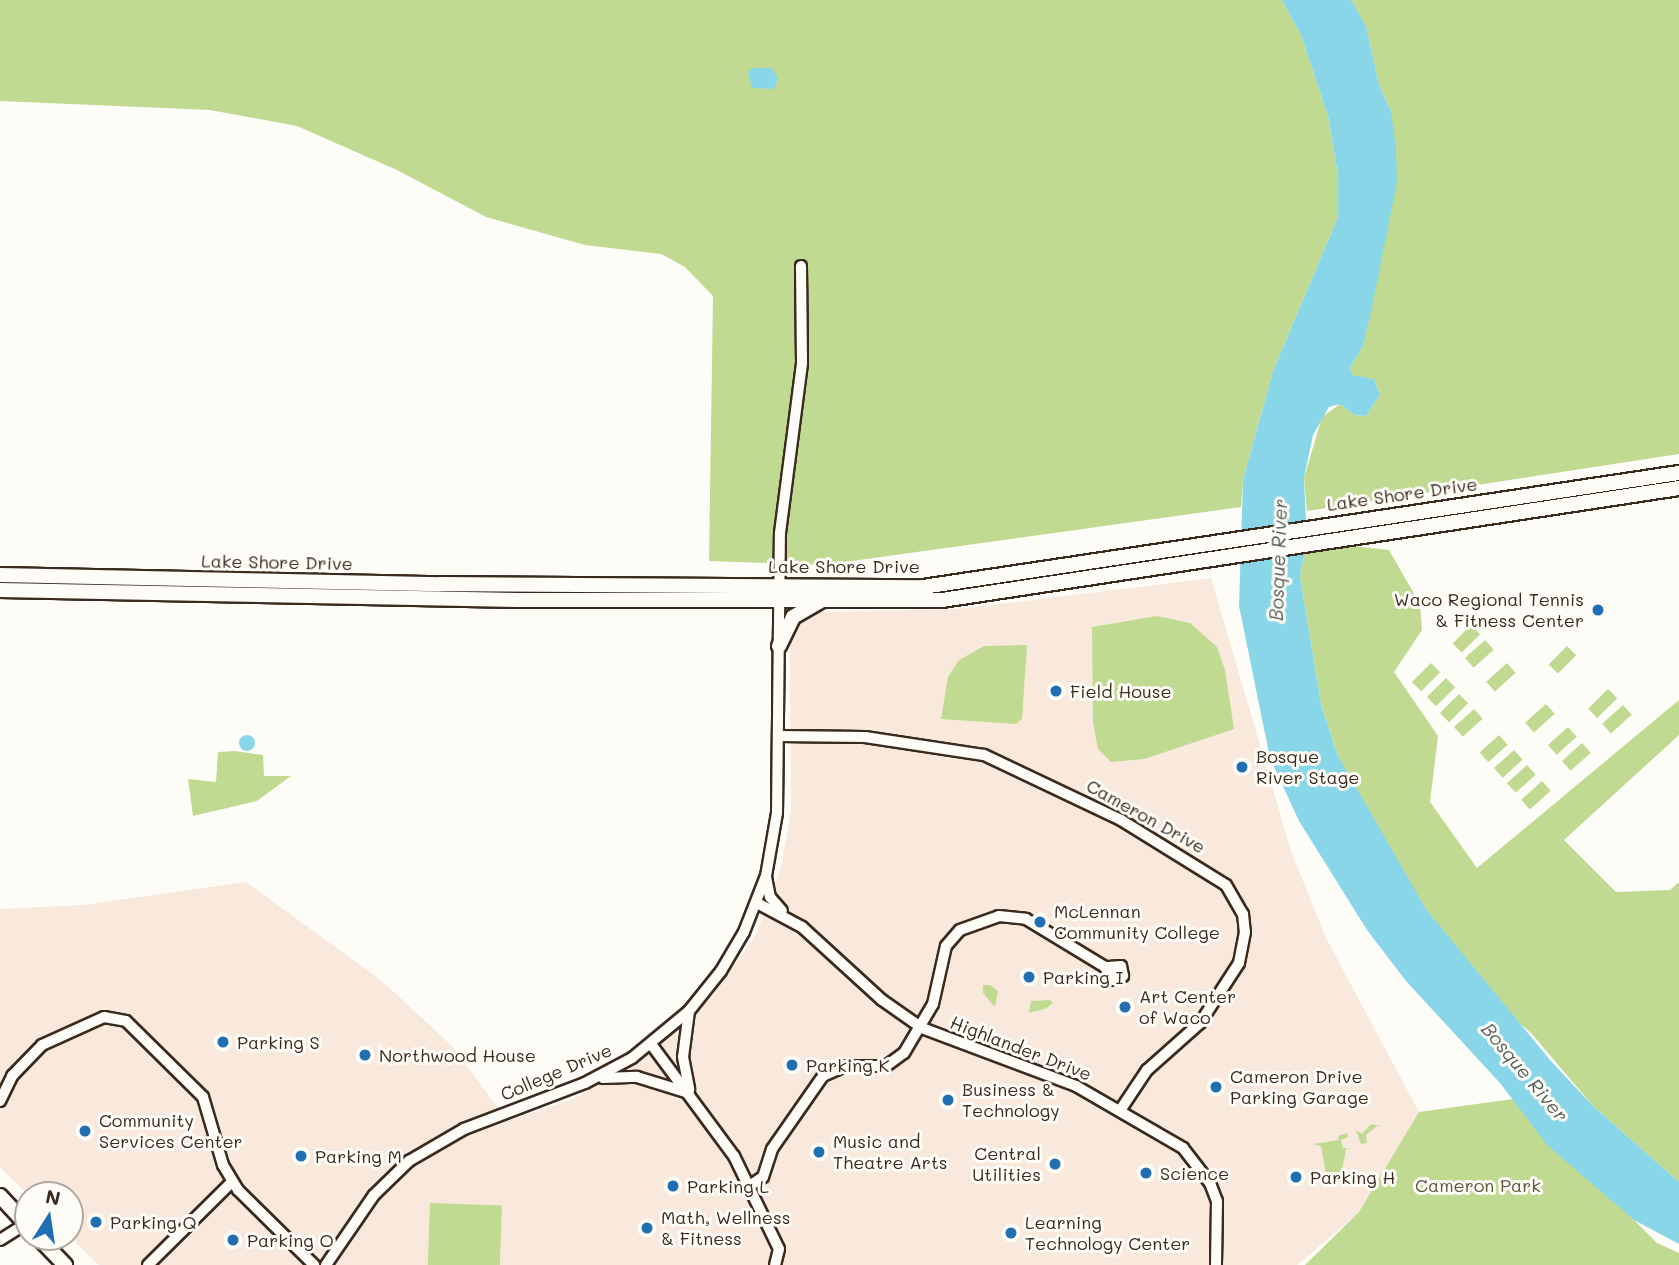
<!DOCTYPE html>
<style>
body{margin:0}
#map{position:relative;width:1679px;height:1265px;overflow:hidden;background:#fdfcf7;font-family:Mali,sans-serif}
div>[style]{position:absolute}
.built>*{inset:0;background:#f8e9dc}
.green>*{inset:0;background:#c1da91;transform-origin:0 0}
.water>*{inset:0;background:#8ad6e9}
.round{border-radius:50%}
.roads{filter:drop-shadow(2px 0 #3b2a1e) drop-shadow(-2px 0 #3b2a1e) drop-shadow(0 2px #3b2a1e) drop-shadow(0 -2px #3b2a1e)}
.minor>*{height:10px;margin:-5px;padding:0 5px;transform-origin:5px;border-radius:5px;background:#fdfcf7}
.major>*{height:14px;margin:-7px;padding:0 7px;transform-origin:7px;border-radius:7px;background:#fdfcf7}
.dots>*{width:19px;height:19px;translate:-50% -50%;box-sizing:border-box;border:4px solid #fdfcf7;border-radius:50%}
span{translate:-50% -50%;white-space:nowrap;text-align:center;line-height:1.15;-webkit-text-stroke:6px #fdfcf7;paint-order:stroke}
.street-label{font-size:18px;color:#3b2a1e}
.poi-label{font-size:18px;color:#3b2a1e}
.right{translate:-100% -50%;text-align:right}
.left{translate:0 -50%;text-align:left}
.park-label{font-size:18px;color:#5c563b}
.water-label{font-size:19px;color:#535e5b;font-style:italic}
.north{position:absolute;left:14px;top:1181px;width:70px;height:70px;box-sizing:border-box;background:#fdfcf7;border:2px solid #afa8a0;border-radius:50%;rotate:12deg;font-size:19px;font-weight:700;line-height:28px;text-align:center;color:#3b2a1e}
.north::after{content:'';display:block;margin:auto;width:24px;height:32px;background:#1f6fb2;clip-path:polygon(50% 0,100% 100%,50% 72%,0 100%)}
</style>
<div id="map">
<div class="built">
<div style="clip-path:polygon(1211px 578px,1291px 851px,1326px 938px,1419px 1112px,1367px 1206px,1297px 1265px,99px 1265px,70px 1237px,70px 1195px,28px 1195px,0 1167px,0 909px,83px 905px,246px 882px,382px 981px,452px 1046px,508px 1121px,573px 1099px,640px 1062px,712px 996px,756px 935px,781px 867px,791px 810px,790px 636px,798px 619px,813px 612px,958px 609px)"></div>
</div>
<div class="green">
<div style="clip-path:polygon(0 0,1282px 0,1301px 35px,1328px 116px,1338px 175px,1338px 217px,1273px 371px,1243px 480px,1241px 507px,823px 565px,709px 561px,713px 296px,685px 267px,661px 254px,585px 245px,486px 217px,397px 170px,297px 126px,210px 110px,0 101px)"></div>
<div style="clip-path:polygon(1351px 0,1679px 0,1679px 454px,1307px 511px,1304px 478px,1322px 417px,1340px 404px,1355px 415px,1366px 416px,1380px 395px,1374px 379px,1352px 376px,1350px 368px,1363px 346px,1391px 111px,1379px 85px,1366px 27px)"></div>
<div style="clip-path:polygon(1307px 541px,1389px 550px,1420px 604px,1422px 630px,1394px 672px,1438px 736px,1430px 802px,1477px 868px,1679px 700px,1679px 735px,1564px 840px,1616px 892px,1670px 890px,1679px 882px,1679px 1182px,1593px 1106px,1532px 1034px,1509px 1014px,1426px 909px,1376px 827px,1337px 754px,1321px 704px,1300px 577px)"></div>
<div style="clip-path:polygon(1157px 616px,1190px 623px,1217px 647px,1225px 670px,1234px 729px,1144px 759px,1111px 762px,1098px 749px,1093px 723px,1092px 627px)"></div>
<div style="left:1471px;top:625px;width:13px;height:26px;rotate:45deg"></div>
<div style="left:1485px;top:640px;width:13px;height:27px;rotate:48deg"></div>
<div style="clip-path:polygon(1027px 645px,1022px 719px,1016px 724px,941px 719px,948px 677px,959px 660px,984px 646px)"></div>
<div style="left:1567px;top:646px;width:13px;height:26px;rotate:45deg"></div>
<div style="left:1431px;top:663px;width:13px;height:27px;rotate:45deg"></div>
<div style="left:1507px;top:663px;width:13px;height:28px;rotate:48deg"></div>
<div style="left:1446px;top:678px;width:13px;height:27px;rotate:45deg"></div>
<div style="left:1608px;top:689px;width:13px;height:28px;rotate:45deg"></div>
<div style="left:1459px;top:694px;width:13px;height:27px;rotate:45deg"></div>
<div style="left:1546px;top:704px;width:13px;height:28px;rotate:48deg"></div>
<div style="left:1623px;top:705px;width:13px;height:28px;rotate:48deg"></div>
<div style="left:1474px;top:709px;width:13px;height:27px;rotate:48deg"></div>
<div style="left:1568px;top:727px;width:13px;height:27px;rotate:48deg"></div>
<div style="left:1499px;top:735px;width:13px;height:26px;rotate:48deg"></div>
<div style="left:1582px;top:743px;width:13px;height:27px;rotate:48deg"></div>
<div style="left:1514px;top:750px;width:13px;height:27px;rotate:48deg"></div>
<div style="clip-path:polygon(235px 751px,263px 755px,264px 776px,291px 776px,257px 801px,193px 816px,188px 779px,216px 782px,218px 752px)"></div>
<div style="left:1527px;top:765px;width:13px;height:27px;rotate:48deg"></div>
<div style="left:1542px;top:781px;width:13px;height:28px;rotate:48deg"></div>
<div style="clip-path:polygon(990px 985px,998px 991px,995px 1007px,983px 993px,983px 985px)"></div>
<div style="clip-path:polygon(1050px 1000px,1053px 1003px,1045px 1009px,1029px 1013px,1031px 1001px)"></div>
<div style="clip-path:polygon(1513px 1099px,1657px 1243px,1679px 1253px,1679px 1265px,1305px 1265px,1359px 1212px,1419px 1112px)"></div>
<div style="clip-path:polygon(1371px 1124px,1384px 1127px,1377px 1126px,1366px 1135px,1367px 1143px,1361px 1144px,1356px 1130px,1362px 1134px)"></div>
<div style="clip-path:polygon(1347px 1133px,1348px 1137px,1341px 1140px,1343px 1148px,1353px 1149px,1346px 1149px,1341px 1176px,1346px 1180px,1328px 1186px,1321px 1146px,1313px 1144px,1339px 1140px,1338px 1136px)"></div>
<div style="left:430px;top:1203px;width:72px;height:62px;rotate:2deg"></div>
</div>
<div class="water">
<div style="clip-path:polygon(1282px 0,1351px 0,1366px 26px,1379px 85px,1391px 111px,1396px 149px,1397px 182px,1373px 302px,1363px 346px,1350px 368px,1352px 375px,1374px 379px,1380px 395px,1366px 416px,1355px 415px,1340px 404px,1329px 407px,1313px 435px,1304px 478px,1307px 541px,1300px 577px,1321px 704px,1337px 754px,1426px 909px,1550px 1060px,1593px 1106px,1679px 1182px,1679px 1244px,1634px 1220px,1547px 1145px,1500px 1083px,1406px 981px,1367px 930px,1299px 821px,1270px 758px,1239px 606px,1243px 480px,1273px 371px,1338px 217px,1338px 175px,1328px 116px,1301px 35px)"></div>
<div style="clip-path:polygon(752px 68px,772px 68px,778px 79px,774px 89px,752px 88px,748px 72px)"></div>
<div class="round" style="left:239px;top:735px;width:16px;height:16px"></div>
</div>
<div class="roads">
<div class="minor">
<div style="left:779px;top:736px;width:86px;rotate:0.7deg"></div>
<div style="left:865px;top:737px;width:120px;rotate:8.6deg"></div>
<div style="left:984px;top:755px;width:152px;rotate:25.4deg"></div>
<div style="left:1121px;top:820px;width:123px;rotate:31.8deg"></div>
<div style="left:1226px;top:885px;width:34px;rotate:60deg"></div>
<div style="left:1243px;top:914px;width:18px;rotate:84deg"></div>
<div style="left:1245px;top:932px;width:32px;rotate:101deg"></div>
<div style="left:1239px;top:963px;width:72px;rotate:123deg"></div>
<div style="left:1200px;top:1023px;width:71px;rotate:138.4deg"></div>
<div style="left:1147px;top:1070px;width:47px;rotate:123.7deg"></div>
<div style="left:766px;top:877px;width:20px;rotate:79deg"></div>
<div style="left:770px;top:897px;width:18px;rotate:49deg"></div>
<div style="left:757px;top:903px;width:51px;rotate:28.1deg"></div>
<div style="left:802px;top:927px;width:108px;rotate:42.4deg"></div>
<div style="left:882px;top:1000px;width:49px;rotate:35deg"></div>
<div style="left:922px;top:1028px;width:165px;rotate:20.6deg"></div>
<div style="left:1076px;top:1086px;width:124px;rotate:30.1deg"></div>
<div style="left:1183px;top:1148px;width:44px;rotate:52.4deg"></div>
<div style="left:1210px;top:1183px;width:19px;rotate:69deg"></div>
<div style="left:1217px;top:1201px;width:64px;rotate:90.9deg"></div>
<div style="left:689px;top:1011px;width:46px;rotate:97.4deg"></div>
<div style="left:683px;top:1057px;width:33px;rotate:79deg"></div>
<div style="left:651px;top:1044px;width:139px;rotate:53.5deg"></div>
<div style="left:734px;top:1156px;width:103px;rotate:64.2deg"></div>
<div style="left:779px;top:1249px;width:16px;rotate:104deg"></div>
<div style="left:603px;top:1078px;width:34px;rotate:-2deg"></div>
<div style="left:637px;top:1077px;width:54px;rotate:17.1deg"></div>
<div style="left:0;top:1101px;width:28px;rotate:-64deg"></div>
<div style="left:12px;top:1076px;width:43px;rotate:-45.9deg"></div>
<div style="left:42px;top:1045px;width:68px;rotate:-24.3deg"></div>
<div style="left:104px;top:1017px;width:22px;rotate:10deg"></div>
<div style="left:126px;top:1021px;width:108px;rotate:44.6deg"></div>
<div style="left:203px;top:1097px;width:71px;rotate:73.6deg"></div>
<div style="left:223px;top:1165px;width:29px;rotate:59deg"></div>
<div style="left:238px;top:1190px;width:107px;rotate:44.6deg"></div>
<div style="left:748px;top:1187px;width:18px;rotate:-34deg"></div>
<div style="left:763px;top:1177px;width:29px;rotate:-72deg"></div>
<div style="left:772px;top:1149px;width:89px;rotate:-55.1deg"></div>
<div style="left:823px;top:1076px;width:24px;rotate:-24deg"></div>
<div style="left:845px;top:1066px;width:41px"></div>
<div style="left:886px;top:1066px;width:22px;rotate:-36deg"></div>
<div style="left:904px;top:1053px;width:57px;rotate:-59.4deg"></div>
<div style="left:933px;top:1004px;width:59px;rotate:-77.4deg"></div>
<div style="left:946px;top:946px;width:21px;rotate:-49deg"></div>
<div style="left:960px;top:930px;width:41px;rotate:-19.7deg"></div>
<div style="left:999px;top:916px;width:27px;rotate:6deg"></div>
<div style="left:1026px;top:919px;width:92px;rotate:31.3deg"></div>
<div style="left:1105px;top:967px;width:15px;rotate:58deg"></div>
<div style="left:1113px;top:980px;width:11px;rotate:-22deg"></div>
<div style="left:1123px;top:976px;width:10px;rotate:-101deg"></div>
<div style="left:1121px;top:966px;width:16px;rotate:176deg"></div>
<div style="left:0;top:1240px;width:31px;rotate:-32deg"></div>
<div style="left:148px;top:1265px;width:118px;rotate:-44.7deg"></div>
<div style="left:326px;top:1265px;width:85px;rotate:-55.6deg"></div>
<div style="left:374px;top:1195px;width:49px;rotate:-44.2deg"></div>
<div style="left:409px;top:1161px;width:64px;rotate:-30.2deg"></div>
<div style="left:464px;top:1129px;width:129px;rotate:-20.8deg"></div>
<div style="left:585px;top:1083px;width:53px;rotate:-28deg"></div>
<div style="left:632px;top:1058px;width:74px;rotate:-39.5deg"></div>
<div style="left:689px;top:1011px;width:51px;rotate:-51.3deg"></div>
<div style="left:721px;top:971px;width:45px;rotate:-59.5deg"></div>
<div style="left:744px;top:932px;width:60px;rotate:-68.6deg"></div>
<div style="left:766px;top:876px;width:64px;rotate:-80.1deg"></div>
<div style="left:777px;top:813px;width:280px;rotate:-89.4deg"></div>
<div style="left:780px;top:533px;width:171px;rotate:-82.6deg"></div>
<div style="left:802px;top:363px;width:97px;rotate:-90.6deg"></div>
</div>
<div class="major">
<div style="left:0;top:575px;width:440px;rotate:1.2deg"></div>
<div style="left:440px;top:584px;width:483px;rotate:0.4deg"></div>
<div style="left:923px;top:587px;width:765px;rotate:-8.58deg"></div>
<div style="left:0;top:590px;width:518px;rotate:1.11deg"></div>
<div style="left:518px;top:600px;width:424px"></div>
<div style="left:942px;top:600px;width:745px;rotate:-8.64deg"></div>
<div style="left:779px;top:646px;width:32px;rotate:-64deg"></div>
<div style="left:793px;top:617px;width:32px;rotate:-30deg"></div>
<div style="left:0;top:1196px;width:41px;rotate:47deg"></div>
<div style="left:38px;top:1237px;width:39px;rotate:46deg"></div>
</div>
</div>
<div class="dots">
<div style="left:1598px;top:610px;background:#1f6fb2"></div>
<div style="left:1056px;top:691px;background:#1f6fb2"></div>
<div style="left:1242px;top:767px;background:#1f6fb2"></div>
<div style="left:1040px;top:922px;background:#1f6fb2"></div>
<div style="left:1029px;top:977px;background:#1f6fb2"></div>
<div style="left:1125px;top:1007px;background:#1f6fb2"></div>
<div style="left:223px;top:1042px;background:#1f6fb2"></div>
<div style="left:365px;top:1055px;background:#1f6fb2"></div>
<div style="left:792px;top:1065px;background:#1f6fb2"></div>
<div style="left:1216px;top:1087px;background:#1f6fb2"></div>
<div style="left:948px;top:1100px;background:#1f6fb2"></div>
<div style="left:85px;top:1131px;background:#1f6fb2"></div>
<div style="left:819px;top:1152px;background:#1f6fb2"></div>
<div style="left:301px;top:1156px;background:#1f6fb2"></div>
<div style="left:1055px;top:1164px;background:#1f6fb2"></div>
<div style="left:1146px;top:1173px;background:#1f6fb2"></div>
<div style="left:1296px;top:1177px;background:#1f6fb2"></div>
<div style="left:673px;top:1186px;background:#1f6fb2"></div>
<div style="left:96px;top:1222px;background:#1f6fb2"></div>
<div style="left:647px;top:1228px;background:#1f6fb2"></div>
<div style="left:1011px;top:1233px;background:#1f6fb2"></div>
<div style="left:233px;top:1240px;background:#1f6fb2"></div>
</div>
<div class="street-label">
<span style="left:1402px;top:494px;rotate:-8deg">Lake Shore Drive</span>
<span style="left:277px;top:562px;rotate:1deg">Lake Shore Drive</span>
<span style="left:844px;top:566px">Lake Shore Drive</span>
<span style="left:1146px;top:816px;rotate:29deg">Cameron Drive</span>
<span style="left:1021px;top:1048px;rotate:21deg">Highlander Drive</span>
<span style="left:556px;top:1072px;rotate:-23deg">College Drive</span>
</div>
<div class="poi-label">
<span class="right" style="left:1584px;top:610px">Waco Regional Tennis<br>&amp; Fitness Center</span>
<span class="left" style="left:1070px;top:691px">Field House</span>
<span class="left" style="left:1256px;top:767px">Bosque<br>River Stage</span>
<span class="left" style="left:1054px;top:922px">McLennan<br>Community College</span>
<span class="left" style="left:1043px;top:977px">Parking I</span>
<span class="left" style="left:1139px;top:1007px">Art Center<br>of Waco</span>
<span class="left" style="left:237px;top:1042px">Parking S</span>
<span class="left" style="left:379px;top:1055px">Northwood House</span>
<span class="left" style="left:806px;top:1065px">Parking K</span>
<span class="left" style="left:1230px;top:1087px">Cameron Drive<br>Parking Garage</span>
<span class="left" style="left:962px;top:1100px">Business &amp;<br>Technology</span>
<span class="left" style="left:99px;top:1131px">Community<br>Services Center</span>
<span class="left" style="left:833px;top:1152px">Music and<br>Theatre Arts</span>
<span class="right" style="left:1041px;top:1164px">Central<br>Utilities</span>
<span class="left" style="left:315px;top:1156px">Parking M</span>
<span class="left" style="left:1160px;top:1173px">Science</span>
<span class="left" style="left:1310px;top:1177px">Parking H</span>
<span class="left" style="left:687px;top:1186px">Parking L</span>
<span class="left" style="left:661px;top:1228px">Math, Wellness<br>&amp; Fitness</span>
<span class="left" style="left:110px;top:1222px">Parking Q</span>
<span class="left" style="left:1025px;top:1233px">Learning<br>Technology Center</span>
<span class="left" style="left:247px;top:1240px">Parking O</span>
</div>
<div class="park-label">
<span style="left:1478px;top:1185px">Cameron Park</span>
</div>
<div class="water-label">
<span style="left:1278px;top:560px;rotate:-88deg">Bosque River</span>
<span style="left:1525px;top:1072px;rotate:50deg">Bosque River</span>
</div>
<div class="north">N</div>
</div>
